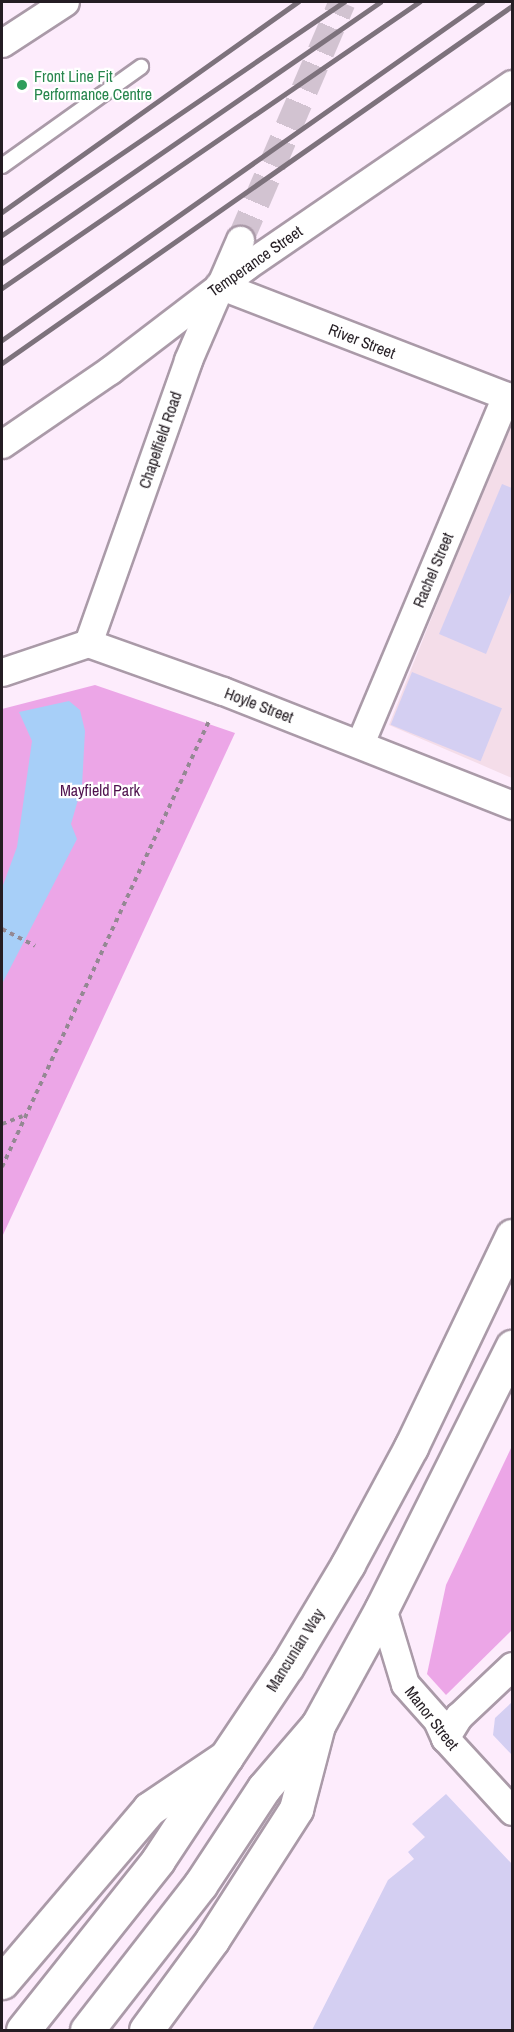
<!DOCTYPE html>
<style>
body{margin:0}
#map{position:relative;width:514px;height:2032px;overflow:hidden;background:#fdecfc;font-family:"Archivo Narrow",sans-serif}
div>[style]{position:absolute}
.industrial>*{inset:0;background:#f4dde9}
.green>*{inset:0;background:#eca6e7}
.water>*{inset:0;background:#a7cff8}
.building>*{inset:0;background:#d4cff2;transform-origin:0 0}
.minor-tunnel>*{height:27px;margin-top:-13.5px;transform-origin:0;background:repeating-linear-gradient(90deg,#d2c3d1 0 27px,transparent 0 41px)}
.path>*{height:4px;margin-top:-2px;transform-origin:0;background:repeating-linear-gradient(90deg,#948893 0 4.5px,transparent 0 9px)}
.roads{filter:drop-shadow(2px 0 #aa9aa8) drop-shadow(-2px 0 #aa9aa8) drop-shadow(0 2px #aa9aa8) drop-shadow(0 -2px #aa9aa8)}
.service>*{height:14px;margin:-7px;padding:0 7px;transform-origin:7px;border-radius:7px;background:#fff}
.minor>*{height:27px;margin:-13.5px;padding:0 13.5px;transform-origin:13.5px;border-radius:13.5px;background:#fff}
.trunk>*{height:33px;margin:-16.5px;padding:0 16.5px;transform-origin:16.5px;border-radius:16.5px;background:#fff}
.motorway>*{height:33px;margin:-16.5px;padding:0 16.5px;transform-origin:16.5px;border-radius:16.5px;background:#fff}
.rail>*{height:4.5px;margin:-2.25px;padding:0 2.25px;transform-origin:2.25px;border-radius:2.25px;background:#7d727c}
.dots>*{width:16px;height:16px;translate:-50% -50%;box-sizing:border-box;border:3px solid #fff;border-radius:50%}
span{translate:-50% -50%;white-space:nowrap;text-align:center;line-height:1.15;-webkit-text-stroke:4.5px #fff;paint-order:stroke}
.leisure-label{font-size:16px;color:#27864d}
.left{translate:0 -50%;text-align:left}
.street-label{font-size:16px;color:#241d23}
.park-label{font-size:16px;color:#4f124e}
.frame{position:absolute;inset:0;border:3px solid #241d23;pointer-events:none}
</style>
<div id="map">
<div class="industrial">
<div style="clip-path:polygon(512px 415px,512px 778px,389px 725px)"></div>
</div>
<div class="green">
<div style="clip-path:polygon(95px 685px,235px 733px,2px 1237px,2px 709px)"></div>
<div style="clip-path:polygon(512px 1446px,512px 1630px,446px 1695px,427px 1674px,446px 1585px)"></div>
</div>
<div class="water">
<div style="clip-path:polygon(69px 701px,80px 710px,85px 731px,82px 786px,71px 824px,77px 839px,2px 984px,2px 888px,17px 847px,32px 741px,19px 712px)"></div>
</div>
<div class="building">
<div style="clip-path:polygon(502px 484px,512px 488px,512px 590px,486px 654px,439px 634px)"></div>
<div style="left:412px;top:672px;width:97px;height:57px;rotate:22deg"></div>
<div style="clip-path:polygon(512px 1702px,512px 1755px,493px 1735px,495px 1718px)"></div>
<div style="clip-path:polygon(446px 1794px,512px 1864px,512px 2030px,312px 2030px,388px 1880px,414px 1859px,408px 1852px,425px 1837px,412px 1824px)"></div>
</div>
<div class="minor-tunnel">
<div style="left:240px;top:240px;width:259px;rotate:-66.8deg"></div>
</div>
<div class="path">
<div style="left:2px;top:929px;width:37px;rotate:27deg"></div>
<div style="left:2px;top:1124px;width:22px;rotate:-21deg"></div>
<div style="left:2px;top:1167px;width:494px;rotate:-65.1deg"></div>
</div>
<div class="roads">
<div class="service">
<div style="left:2px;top:166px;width:171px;rotate:-35.5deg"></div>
</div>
<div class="minor">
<div style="left:2px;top:43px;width:75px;rotate:-33.1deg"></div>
<div style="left:219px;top:285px;width:308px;rotate:21.1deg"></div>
<div style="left:506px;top:396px;width:377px;rotate:112.8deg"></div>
<div style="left:2px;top:444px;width:131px;rotate:-34.4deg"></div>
<div style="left:110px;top:370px;width:171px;rotate:-37.4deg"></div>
<div style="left:246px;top:266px;width:322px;rotate:-34.4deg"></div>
<div style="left:88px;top:643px;width:300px;rotate:-70.5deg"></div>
<div style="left:188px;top:360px;width:131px;rotate:-66.6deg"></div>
<div style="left:2px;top:672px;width:91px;rotate:-18.6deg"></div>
<div style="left:88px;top:643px;width:143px;rotate:19.6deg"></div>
<div style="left:223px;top:691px;width:311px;rotate:21.5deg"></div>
<div style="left:382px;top:1608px;width:79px;rotate:73.2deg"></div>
<div style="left:405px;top:1684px;width:48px;rotate:48.4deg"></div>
<div style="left:437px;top:1720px;width:20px;rotate:66deg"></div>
<div style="left:445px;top:1738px;width:99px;rotate:47.5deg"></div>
<div style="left:445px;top:1738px;width:26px;rotate:-58deg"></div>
<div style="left:459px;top:1716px;width:73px;rotate:-43.3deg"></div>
</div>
<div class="trunk">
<div style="left:2px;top:1982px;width:227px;rotate:-49.6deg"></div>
<div style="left:149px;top:1809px;width:93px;rotate:-34deg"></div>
<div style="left:226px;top:1757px;width:110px;rotate:-56.2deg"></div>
<div style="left:287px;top:1666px;width:119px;rotate:-59.1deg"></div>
<div style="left:348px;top:1564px;width:133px;rotate:-61.7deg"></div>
<div style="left:411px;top:1447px;width:234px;rotate:-64.4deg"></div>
<div style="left:146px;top:2030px;width:112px;rotate:-53.7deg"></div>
<div style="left:212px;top:1940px;width:156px;rotate:-57.3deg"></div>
<div style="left:296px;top:1809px;width:87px;rotate:-75.3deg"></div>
<div style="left:318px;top:1725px;width:133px;rotate:-61.3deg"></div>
<div style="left:382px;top:1608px;width:292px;rotate:-63.5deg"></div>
</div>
<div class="motorway">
<div style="left:23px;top:2030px;width:217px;rotate:-51.5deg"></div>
<div style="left:158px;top:1860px;width:123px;rotate:-56.6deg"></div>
<div style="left:87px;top:2030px;width:184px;rotate:-52.1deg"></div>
<div style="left:200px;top:1885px;width:116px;rotate:-56.6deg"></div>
<div style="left:264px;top:1788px;width:83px;rotate:-49.4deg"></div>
</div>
</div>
<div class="rail">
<div style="left:2px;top:212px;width:363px;rotate:-35.4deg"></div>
<div style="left:2px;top:235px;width:414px;rotate:-34.3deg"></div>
<div style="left:2px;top:263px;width:459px;rotate:-34.6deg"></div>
<div style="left:2px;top:288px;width:506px;rotate:-34.44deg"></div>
<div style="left:2px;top:340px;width:587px;rotate:-35.15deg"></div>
<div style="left:2px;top:363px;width:623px;rotate:-34.99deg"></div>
</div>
<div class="dots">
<div style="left:22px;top:85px;background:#2e9e5b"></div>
</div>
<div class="leisure-label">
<span class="left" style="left:34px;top:85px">Front Line Fit<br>Performance Centre</span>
</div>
<div class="street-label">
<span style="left:255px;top:261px;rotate:-35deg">Temperance Street</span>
<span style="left:362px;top:341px;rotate:21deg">River Street</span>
<span style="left:160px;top:440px;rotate:-71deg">Chapelfield Road</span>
<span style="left:433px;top:570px;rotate:-67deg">Rachel Street</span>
<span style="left:259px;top:705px;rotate:21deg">Hoyle Street</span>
<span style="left:295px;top:1650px;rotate:-58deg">Mancunian Way</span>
<span style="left:432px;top:1718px;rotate:52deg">Manor Street</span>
</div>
<div class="park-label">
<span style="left:100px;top:790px">Mayfield Park</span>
</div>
<div class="frame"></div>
</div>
